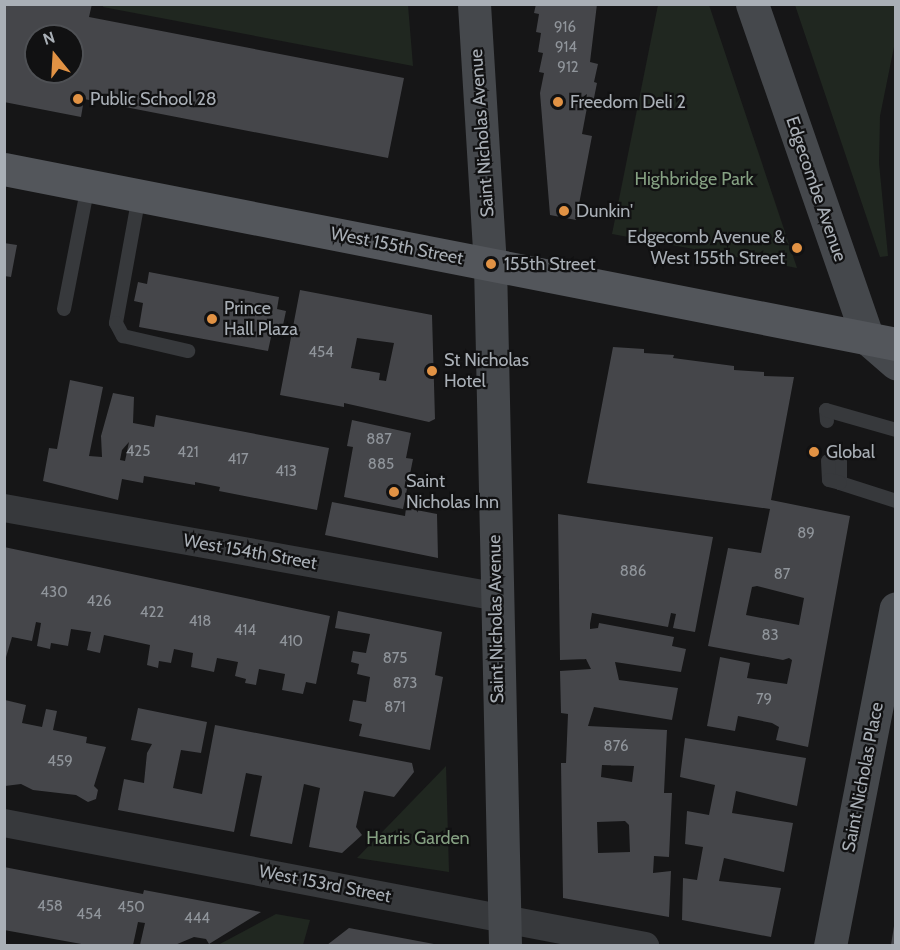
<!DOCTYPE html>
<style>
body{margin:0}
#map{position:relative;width:900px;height:950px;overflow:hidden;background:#161617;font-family:Cabin,sans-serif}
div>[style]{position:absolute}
.green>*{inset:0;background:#202720}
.building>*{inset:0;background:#45464a}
.lane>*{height:14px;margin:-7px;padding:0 7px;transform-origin:7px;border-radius:7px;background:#37393c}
.street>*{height:28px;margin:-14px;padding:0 14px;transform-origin:14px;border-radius:14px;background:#37393c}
.secondary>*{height:33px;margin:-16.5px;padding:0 16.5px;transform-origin:16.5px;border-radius:16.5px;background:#45484c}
.primary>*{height:33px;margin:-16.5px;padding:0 16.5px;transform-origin:16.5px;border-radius:16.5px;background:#53565b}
.dots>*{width:16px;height:16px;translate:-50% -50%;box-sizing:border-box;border:3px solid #111112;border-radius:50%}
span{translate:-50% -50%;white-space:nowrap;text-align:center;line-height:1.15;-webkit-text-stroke:4.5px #111112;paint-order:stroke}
.number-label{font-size:15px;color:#90959b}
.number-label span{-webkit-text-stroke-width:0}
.poi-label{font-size:18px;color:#a9afb6}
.left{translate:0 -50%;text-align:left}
.right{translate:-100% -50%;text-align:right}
.street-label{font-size:18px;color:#a9afb6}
.park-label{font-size:18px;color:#85a082}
.frame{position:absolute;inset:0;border:6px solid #a9afb6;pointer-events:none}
.north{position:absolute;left:24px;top:24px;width:60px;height:60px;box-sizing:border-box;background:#111112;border:2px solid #4e5054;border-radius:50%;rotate:342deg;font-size:16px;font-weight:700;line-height:24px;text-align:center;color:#a9afb6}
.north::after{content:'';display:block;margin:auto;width:21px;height:27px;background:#e19244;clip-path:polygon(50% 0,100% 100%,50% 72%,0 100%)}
</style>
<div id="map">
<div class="green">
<div style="clip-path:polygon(104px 4px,408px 5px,413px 66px,103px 7px)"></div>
<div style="clip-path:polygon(658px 5px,709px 5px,797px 268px,612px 234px)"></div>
<div style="clip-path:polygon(795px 5px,895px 5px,895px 42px,880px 116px,879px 163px,888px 256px,880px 257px)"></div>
<div style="clip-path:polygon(446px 766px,449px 872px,357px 858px)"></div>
<div style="clip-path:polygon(276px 914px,310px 920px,303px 945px,218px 945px)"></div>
</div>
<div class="building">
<div style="clip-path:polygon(evenodd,4px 4px,92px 4px,89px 17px,404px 78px,388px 158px,84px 99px,81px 117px,4px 102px,4px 4px,36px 36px,72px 36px,72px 72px,36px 72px,36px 36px)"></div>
<div style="clip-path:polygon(536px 4px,597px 4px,590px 62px,598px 64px,594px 82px,597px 83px,593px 103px,588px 102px,582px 134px,592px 136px,576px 220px,550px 215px,540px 93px,544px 73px,539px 72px,543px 53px,538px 52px,541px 33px,536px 32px,539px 14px,534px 13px)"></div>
<div style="clip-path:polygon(4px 243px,17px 245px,11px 277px,4px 276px)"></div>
<div style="clip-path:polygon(149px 272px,279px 297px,277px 309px,286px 311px,282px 330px,273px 328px,268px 351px,139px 327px,143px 303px,134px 301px,138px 282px,147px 284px)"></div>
<div style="clip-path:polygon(evenodd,300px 290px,432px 315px,435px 419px,429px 422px,344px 403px,344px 407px,280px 395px,300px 290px,357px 338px,394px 343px,386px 381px,379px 380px,380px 373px,351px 368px,357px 338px)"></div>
<div style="clip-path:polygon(evenodd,613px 347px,644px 349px,644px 353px,674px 355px,673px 358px,734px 366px,734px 370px,764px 372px,764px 376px,794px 377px,771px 500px,850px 516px,808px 747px,776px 740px,779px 727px,772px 723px,738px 716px,735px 731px,707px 726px,720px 657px,750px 663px,747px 678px,787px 684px,792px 660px,789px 658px,783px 660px,708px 646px,728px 548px,761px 553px,770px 509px,587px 483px,613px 347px,757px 586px,804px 598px,799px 625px,746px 615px,752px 587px,757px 586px)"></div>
<div style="clip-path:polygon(evenodd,70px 380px,103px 387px,89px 456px,102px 457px,101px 436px,113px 393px,134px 397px,133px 423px,154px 427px,156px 415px,329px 448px,317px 510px,219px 491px,220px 487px,195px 482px,195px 485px,144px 476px,143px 483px,122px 479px,118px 500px,43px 481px,49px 448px,57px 449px,70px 380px,129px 442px,125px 461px,120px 460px,122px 450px,129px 442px)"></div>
<div style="clip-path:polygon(352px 420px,411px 433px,406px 458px,413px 459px,403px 509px,344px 497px,353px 447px,347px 446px)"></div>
<div style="clip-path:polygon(332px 502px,405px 516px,406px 508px,437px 514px,438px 558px,325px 535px)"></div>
<div style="clip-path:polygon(evenodd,558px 514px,713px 537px,695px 632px,673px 628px,676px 614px,671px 613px,668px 627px,592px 613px,590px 624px,590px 629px,598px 628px,599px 623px,674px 637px,672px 646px,686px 649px,681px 672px,615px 662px,619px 680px,678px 688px,672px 720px,594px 707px,588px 726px,667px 730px,664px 793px,672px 793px,669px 857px,654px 856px,653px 873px,671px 871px,669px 917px,563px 898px,561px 763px,566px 763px,568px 714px,561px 713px,560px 671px,591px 669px,586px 659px,560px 660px,558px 514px,602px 765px,634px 766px,632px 782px,601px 777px,602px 765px,558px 514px,625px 821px,629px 825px,630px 852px,598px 853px,597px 822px,625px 821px)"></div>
<div style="clip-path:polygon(4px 547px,330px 616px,316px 684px,306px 682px,303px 694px,282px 690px,285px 674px,259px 669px,256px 685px,245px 683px,246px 679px,235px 676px,238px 662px,217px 658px,214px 672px,191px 667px,193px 653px,174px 649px,171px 663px,159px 661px,158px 668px,147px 665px,150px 645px,104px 635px,100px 653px,87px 650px,91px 632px,71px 629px,68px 646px,51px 643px,50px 649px,37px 646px,41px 623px,36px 622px,32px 641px,12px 637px,4px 664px)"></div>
<div style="clip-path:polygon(338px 611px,442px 632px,435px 675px,443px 677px,430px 750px,359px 736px,362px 724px,349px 721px,353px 700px,366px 702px,370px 677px,357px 674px,359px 664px,351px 662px,353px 651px,366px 653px,370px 634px,335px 628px)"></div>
<div style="clip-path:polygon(5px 700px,26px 705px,22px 723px,42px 727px,46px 709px,57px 711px,53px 730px,87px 737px,86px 743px,106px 747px,94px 786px,98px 790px,96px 799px,88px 802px,76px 795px,33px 790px,21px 784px,5px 786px)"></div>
<div style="clip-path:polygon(138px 708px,207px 722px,201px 753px,181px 750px,173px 788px,202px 794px,215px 725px,412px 763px,414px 772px,394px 797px,364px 791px,356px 827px,362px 835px,342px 853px,309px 847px,320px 788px,304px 784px,292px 844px,250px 836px,262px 776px,246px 773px,234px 832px,118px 810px,124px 779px,144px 783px,147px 753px,152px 744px,131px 740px)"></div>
<div style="clip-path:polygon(685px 738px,806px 758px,797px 806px,736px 791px,732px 813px,793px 823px,784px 872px,724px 858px,719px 881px,781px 888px,771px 937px,682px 920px,683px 878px,697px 880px,703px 847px,685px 844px,687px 811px,709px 815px,715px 785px,680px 777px)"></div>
<div style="clip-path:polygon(4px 867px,143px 894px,144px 890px,261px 912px,209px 944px,206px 939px,194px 937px,175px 945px,140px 945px,145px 923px,138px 922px,133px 945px,87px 945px,4px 930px)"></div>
<div style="clip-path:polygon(894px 926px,896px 945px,891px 945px)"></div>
<div style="clip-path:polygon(349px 928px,434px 944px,434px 945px,327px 945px)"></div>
</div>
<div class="lane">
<div style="left:139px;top:196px;width:129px;rotate:100.3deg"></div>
<div style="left:116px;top:323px;width:15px;rotate:62deg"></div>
<div style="left:123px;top:336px;width:67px;rotate:13deg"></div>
<div style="left:64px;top:309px;width:125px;rotate:-79deg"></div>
<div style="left:827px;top:421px;width:11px;rotate:-95deg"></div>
<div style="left:826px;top:410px;width:73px;rotate:15.9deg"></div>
<div style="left:840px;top:460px;width:23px;rotate:90deg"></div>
<div style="left:840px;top:483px;width:59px;rotate:17.8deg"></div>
<div style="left:828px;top:461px;width:19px;rotate:87deg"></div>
<div style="left:829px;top:480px;width:11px;rotate:15deg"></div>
</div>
<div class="street">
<div style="left:4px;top:508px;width:499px;rotate:10.2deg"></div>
<div style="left:4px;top:823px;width:653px;rotate:10.86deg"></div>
</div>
<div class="secondary">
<div style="left:474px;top:4px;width:260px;rotate:86.5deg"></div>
<div style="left:490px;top:264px;width:682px;rotate:88.74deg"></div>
<div style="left:752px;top:4px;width:355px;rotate:70.9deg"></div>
<div style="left:868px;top:339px;width:37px;rotate:41deg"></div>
<div style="left:830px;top:946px;width:344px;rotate:-79deg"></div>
</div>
<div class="primary">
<div style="left:4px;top:169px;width:909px;rotate:11.1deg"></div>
</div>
<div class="dots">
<div style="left:78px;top:99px;background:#e19244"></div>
<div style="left:558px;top:102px;background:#e19244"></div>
<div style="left:564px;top:211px;background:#e19244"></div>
<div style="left:797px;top:248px;background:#e19244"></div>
<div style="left:491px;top:264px;background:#e19244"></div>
<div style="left:212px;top:319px;background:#e19244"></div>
<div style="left:432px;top:371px;background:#e19244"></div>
<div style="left:814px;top:452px;background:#e19244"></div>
<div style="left:394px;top:492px;background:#e19244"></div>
</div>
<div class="number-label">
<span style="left:565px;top:28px">916</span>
<span style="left:566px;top:48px">914</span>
<span style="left:568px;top:68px">912</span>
<span style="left:321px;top:353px">454</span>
<span style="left:379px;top:440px">887</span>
<span style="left:138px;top:452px">425</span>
<span style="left:188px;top:453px">421</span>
<span style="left:238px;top:460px">417</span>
<span style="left:381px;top:465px">885</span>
<span style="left:286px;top:472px">413</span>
<span style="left:806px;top:534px">89</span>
<span style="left:633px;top:572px">886</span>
<span style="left:782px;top:575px">87</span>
<span style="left:54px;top:593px">430</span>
<span style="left:99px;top:602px">426</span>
<span style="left:152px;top:613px">422</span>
<span style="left:200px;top:622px">418</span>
<span style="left:245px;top:631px">414</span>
<span style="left:770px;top:636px">83</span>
<span style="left:291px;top:642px">410</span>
<span style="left:395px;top:659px">875</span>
<span style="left:405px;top:684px">873</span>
<span style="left:764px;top:700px">79</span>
<span style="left:395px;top:708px">871</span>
<span style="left:616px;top:747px">876</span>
<span style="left:60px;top:762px">459</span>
<span style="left:50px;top:907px">458</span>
<span style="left:131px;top:908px">450</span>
<span style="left:89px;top:915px">454</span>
<span style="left:197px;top:919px">444</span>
</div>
<div class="poi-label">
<span class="left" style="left:90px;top:99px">Public School 28</span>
<span class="left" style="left:570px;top:102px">Freedom Deli 2</span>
<span class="left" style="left:576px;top:211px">Dunkin'</span>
<span class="right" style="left:785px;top:248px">Edgecomb Avenue &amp;<br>West 155th Street</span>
<span class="left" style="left:504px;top:264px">155th Street</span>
<span class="left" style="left:224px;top:319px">Prince<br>Hall Plaza</span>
<span class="left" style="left:444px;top:371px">St Nicholas<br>Hotel</span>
<span class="left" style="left:826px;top:452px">Global</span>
<span class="left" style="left:406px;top:492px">Saint<br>Nicholas Inn</span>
</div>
<div class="street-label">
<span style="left:482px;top:133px;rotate:-94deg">Saint Nicholas Avenue</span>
<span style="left:816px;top:189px;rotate:71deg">Edgecombe Avenue</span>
<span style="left:397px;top:246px;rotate:11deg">West 155th Street</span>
<span style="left:250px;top:552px;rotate:10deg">West 154th Street</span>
<span style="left:496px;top:619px;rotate:-91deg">Saint Nicholas Avenue</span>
<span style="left:863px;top:777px;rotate:-79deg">Saint Nicholas Place</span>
<span style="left:325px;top:884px;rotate:11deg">West 153rd Street</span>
</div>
<div class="park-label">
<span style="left:694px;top:179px">Highbridge Park</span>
<span style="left:418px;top:838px">Harris Garden</span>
</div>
<div class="frame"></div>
<div class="north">N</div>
</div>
